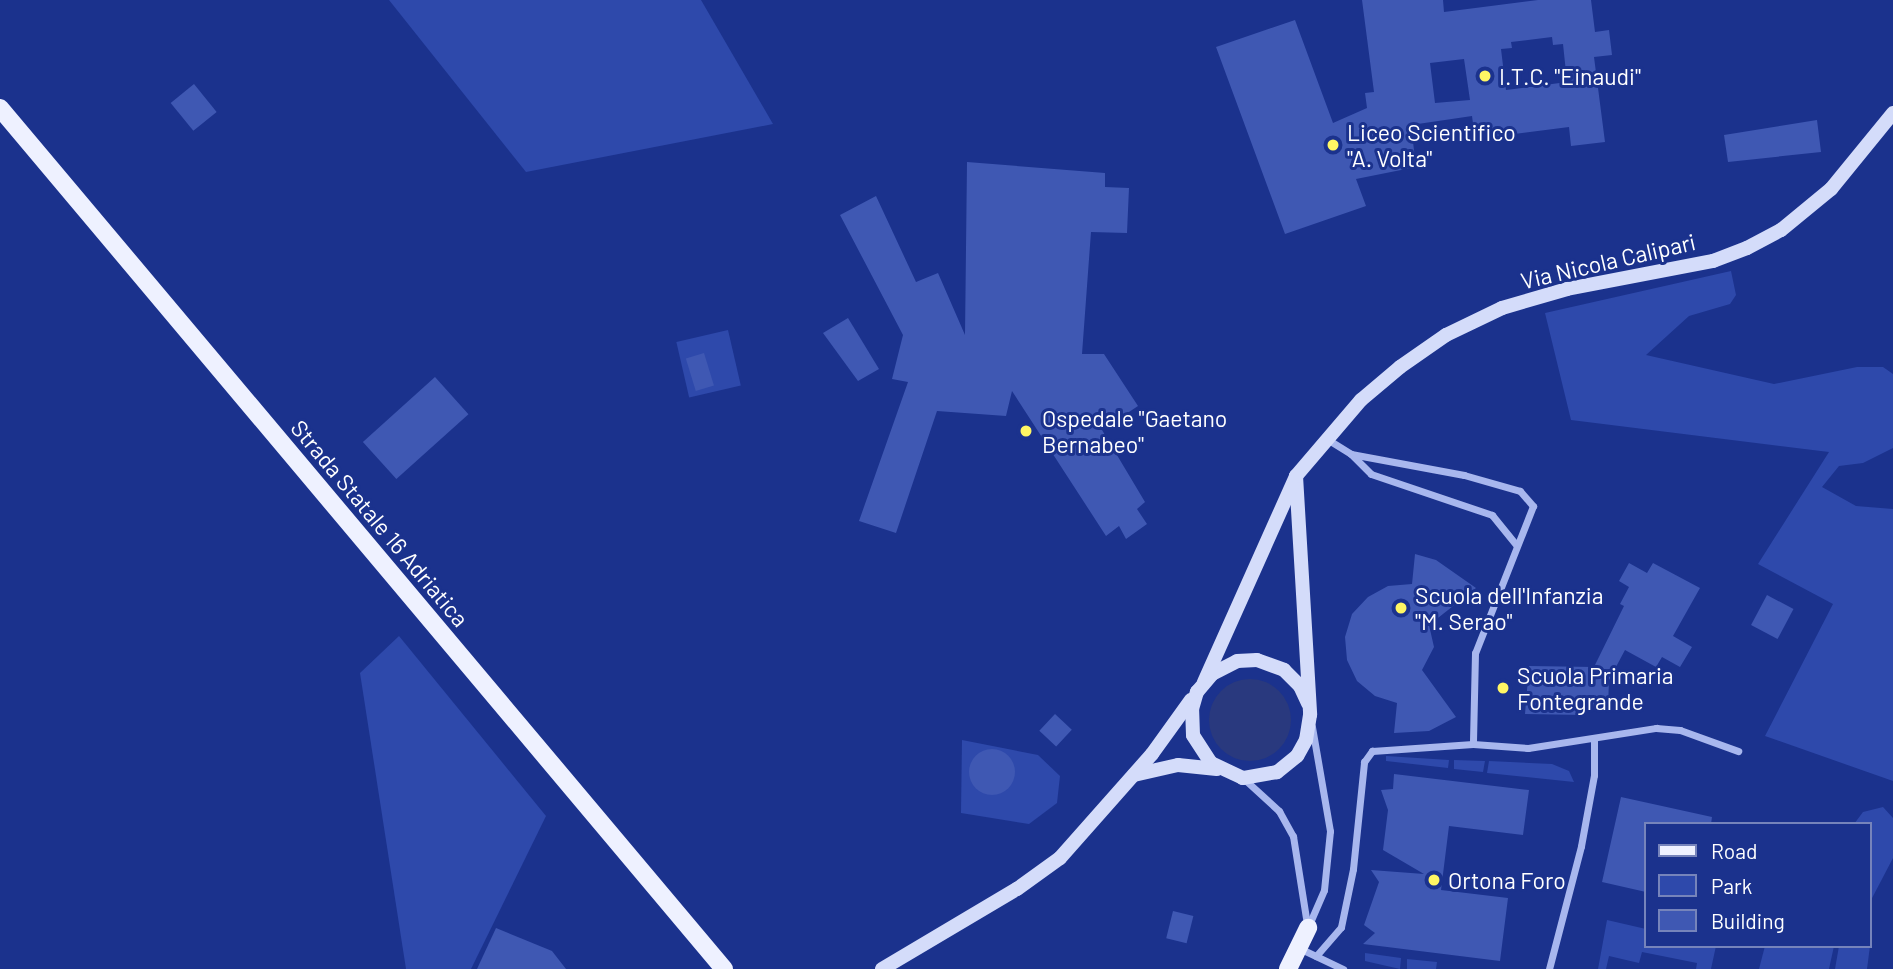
<!DOCTYPE html>
<style>
body{margin:0}
#map{position:relative;width:1893px;height:969px;overflow:hidden;background:#1b328d;font-family:Barlow,sans-serif}
div>[style]{position:absolute}
.green>*{inset:0;background:#2e49ab;transform-origin:0 0}
.water>*{inset:0;background:#29397e}
.round{border-radius:50%}
.building>*{inset:0;background:#3f58b3;transform-origin:0 0}
.street>*{height:7px;margin:-3.5px;padding:0 3.5px;transform-origin:3.5px;border-radius:3.5px;background:#a8b7ee}
.secondary>*{height:14px;margin:-7px;padding:0 7px;transform-origin:7px;border-radius:7px;background:#d4dcfa}
.primary>*{height:18px;margin:-9px;padding:0 9px;transform-origin:9px;border-radius:9px;background:#eef1ff}
.dots>*{width:19px;height:19px;translate:-50% -50%;box-sizing:border-box;border:4px solid #1b328d;border-radius:50%}
span{translate:-50% -50%;white-space:nowrap;text-align:center;line-height:1.15;-webkit-text-stroke:6px #1b328d;paint-order:stroke}
.poi-label{font-size:23px;color:#fff}
.left{translate:0 -50%;text-align:left}
.street-label{font-size:23px;color:#fff}
.legend{position:absolute;left:1644px;top:822px;width:228px;height:126px;box-sizing:border-box;background:#1b328d;border:2px solid #7684bb;margin:0;padding:9px 12px;list-style:none;font-size:21px;color:#fff}
.legend li{display:flex;align-items:center;gap:14px;height:35px}
.legend b{width:35px;border:2px solid #7684bb}
</style>
<div id="map">
<div class="green">
<div style="clip-path:polygon(389px 0,701px 0,773px 124px,526px 172px)"></div>
<div style="clip-path:polygon(1731px 271px,1736px 295px,1730px 304px,1689px 316px,1646px 355px,1774px 384px,1857px 367px,1883px 367px,1893px 374px,1893px 448px,1863px 463px,1839px 466px,1822px 487px,1856px 506px,1893px 509px,1893px 781px,1765px 736px,1833px 604px,1758px 564px,1829px 452px,1571px 420px,1545px 313px)"></div>
<div style="left:728px;top:330px;width:57px;height:53px;rotate:77deg"></div>
<div style="clip-path:polygon(399px 636px,546px 816px,471px 969px,406px 969px,360px 673px)"></div>
<div style="clip-path:polygon(962px 740px,1038px 755px,1060px 776px,1057px 803px,1029px 824px,961px 813px)"></div>
<div style="clip-path:polygon(1386px 756px,1449px 760px,1448px 768px,1386px 761px)"></div>
<div style="clip-path:polygon(1454px 760px,1485px 761px,1483px 772px,1454px 769px)"></div>
<div style="clip-path:polygon(1489px 761px,1552px 764px,1569px 771px,1574px 782px,1487px 773px)"></div>
<div style="clip-path:polygon(1883px 807px,1893px 818px,1893px 858px,1870px 902px,1870px 824px,1854px 824px,1863px 812px)"></div>
<div style="clip-path:polygon(1607px 920px,1646px 929px,1646px 946px,1716px 946px,1711px 969px,1696px 969px,1697px 963px,1642px 952px,1639px 963px,1609px 956px,1606px 969px,1598px 969px)"></div>
<div style="clip-path:polygon(1765px 946px,1834px 946px,1829px 969px,1759px 969px)"></div>
<div style="clip-path:polygon(1839px 946px,1870px 946px,1867px 969px,1835px 969px)"></div>
<div style="clip-path:polygon(1365px 953px,1401px 958px,1400px 969px,1365px 961px)"></div>
<div style="clip-path:polygon(1407px 959px,1437px 962px,1436px 969px,1407px 969px)"></div>
</div>
<div class="water">
<div class="round" style="left:1209px;top:679px;width:82px;height:82px"></div>
</div>
<div class="building">
<div style="clip-path:polygon(evenodd,1362px 0,1443px 0,1444px 12px,1538px 0,1591px 0,1595px 32px,1609px 30px,1612px 55px,1594px 57px,1605px 142px,1571px 146px,1569px 127px,1475px 139px,1472px 116px,1411px 125px,1416px 167px,1356px 179px,1366px 206px,1285px 234px,1216px 47px,1295px 20px,1333px 123px,1367px 108px,1365px 93px,1374px 92px,1362px 0,1552px 37px,1553px 45px,1563px 44px,1567px 82px,1506px 90px,1501px 49px,1512px 48px,1511px 42px,1552px 37px,1362px 0,1464px 59px,1470px 100px,1435px 103px,1430px 63px,1464px 59px)"></div>
<div style="left:194px;top:84px;width:36px;height:30px;rotate:51deg"></div>
<div style="clip-path:polygon(1817px 120px,1821px 152px,1728px 162px,1724px 135px)"></div>
<div style="clip-path:polygon(967px 162px,1105px 173px,1105px 187px,1129px 188px,1127px 233px,1091px 232px,1082px 354px,1104px 354px,1138px 406px,1102px 430px,1145px 502px,1137px 509px,1147px 524px,1126px 539px,1119px 526px,1106px 536px,1012px 391px,1006px 416px,937px 411px,896px 533px,859px 521px,908px 382px,892px 379px,903px 335px,840px 215px,876px 196px,916px 282px,938px 273px,965px 335px)"></div>
<div style="clip-path:polygon(848px 318px,879px 369px,858px 381px,823px 333px)"></div>
<div style="left:704px;top:353px;width:34px;height:19px;rotate:73deg"></div>
<div style="left:435px;top:377px;width:50px;height:97px;rotate:48deg"></div>
<div style="clip-path:polygon(1415px 554px,1436px 560px,1476px 588px,1429px 625px,1434px 647px,1422px 670px,1456px 717px,1429px 731px,1394px 733px,1397px 703px,1375px 696px,1357px 681px,1347px 660px,1345px 637px,1352px 614px,1368px 597px,1388px 586px,1412px 584px)"></div>
<div style="clip-path:polygon(1629px 563px,1647px 573px,1653px 563px,1700px 588px,1673px 636px,1692px 647px,1680px 667px,1662px 657px,1656px 667px,1625px 650px,1609px 680px,1608px 707px,1584px 707px,1584px 715px,1525px 714px,1529px 666px,1594px 667px,1624px 606px,1620px 604px,1629px 587px,1619px 581px)"></div>
<div style="left:1767px;top:595px;width:30px;height:34px;rotate:28deg"></div>
<div style="left:1055px;top:714px;width:23px;height:23px;rotate:43deg"></div>
<div class="round" style="left:969px;top:749px;width:46px;height:46px"></div>
<div style="clip-path:polygon(1394px 774px,1529px 790px,1523px 835px,1449px 826px,1441px 890px,1508px 898px,1500px 961px,1363px 944px,1375px 933px,1364px 925px,1379px 882px,1371px 870px,1424px 874px,1383px 850px,1388px 810px,1381px 790px,1393px 789px)"></div>
<div style="clip-path:polygon(1621px 797px,1712px 817px,1711px 824px,1646px 824px,1646px 892px,1602px 882px)"></div>
<div style="left:1173px;top:911px;width:21px;height:28px;rotate:14deg"></div>
<div style="clip-path:polygon(496px 928px,552px 951px,566px 969px,477px 969px)"></div>
</div>
<div class="street">
<div style="left:1327px;top:439px;width:28px;rotate:32deg"></div>
<div style="left:1351px;top:454px;width:28px;rotate:45deg"></div>
<div style="left:1371px;top:474px;width:128px;rotate:18.7deg"></div>
<div style="left:1492px;top:515px;width:38px;rotate:51deg"></div>
<div style="left:1351px;top:454px;width:115px;rotate:10.5deg"></div>
<div style="left:1464px;top:475px;width:58px;rotate:15.9deg"></div>
<div style="left:1520px;top:491px;width:20px;rotate:49deg"></div>
<div style="left:1533px;top:506px;width:158px;rotate:111.5deg"></div>
<div style="left:1475px;top:653px;width:91px;rotate:91.3deg"></div>
<div style="left:1243px;top:778px;width:49px;rotate:42.5deg"></div>
<div style="left:1279px;top:811px;width:29px;rotate:61deg"></div>
<div style="left:1293px;top:836px;width:89px;rotate:81deg"></div>
<div style="left:1308px;top:927px;width:40px;rotate:-66.6deg"></div>
<div style="left:1324px;top:890px;width:59px;rotate:-84.2deg"></div>
<div style="left:1330px;top:831px;width:106px;rotate:-99.8deg"></div>
<div style="left:1299px;top:948px;width:49px;rotate:25.5deg"></div>
<div style="left:1316px;top:956px;width:38px;rotate:-49deg"></div>
<div style="left:1341px;top:927px;width:59px;rotate:-78.3deg"></div>
<div style="left:1353px;top:869px;width:108px;rotate:-84.1deg"></div>
<div style="left:1364px;top:762px;width:14px;rotate:-54deg"></div>
<div style="left:1372px;top:751px;width:101px;rotate:-4deg"></div>
<div style="left:1473px;top:744px;width:55px;rotate:4.2deg"></div>
<div style="left:1528px;top:748px;width:130px;rotate:-8.9deg"></div>
<div style="left:1656px;top:728px;width:24px;rotate:5deg"></div>
<div style="left:1680px;top:730px;width:62px;rotate:19.9deg"></div>
<div style="left:1549px;top:969px;width:127px;rotate:-75.4deg"></div>
<div style="left:1581px;top:846px;width:72px;rotate:-79.6deg"></div>
<div style="left:1594px;top:775px;width:36px;rotate:-90deg"></div>
</div>
<div class="secondary">
<div style="left:1296px;top:476px;width:239px;rotate:86.6deg"></div>
<div style="left:1310px;top:715px;width:25px;rotate:99deg"></div>
<div style="left:1306px;top:740px;width:18px;rotate:119deg"></div>
<div style="left:1297px;top:756px;width:26px;rotate:141deg"></div>
<div style="left:1277px;top:772px;width:35px;rotate:170deg"></div>
<div style="left:1243px;top:778px;width:35px;rotate:-155deg"></div>
<div style="left:1211px;top:763px;width:33px;rotate:-123deg"></div>
<div style="left:1193px;top:735px;width:26px;rotate:-92deg"></div>
<div style="left:1192px;top:709px;width:18px;rotate:-74deg"></div>
<div style="left:1197px;top:692px;width:23px;rotate:-50deg"></div>
<div style="left:1212px;top:674px;width:28px;rotate:-27deg"></div>
<div style="left:1237px;top:661px;width:20px;rotate:-3deg"></div>
<div style="left:1257px;top:660px;width:29px;rotate:20deg"></div>
<div style="left:1284px;top:670px;width:23px;rotate:45deg"></div>
<div style="left:1300px;top:686px;width:19px;rotate:65deg"></div>
<div style="left:1204px;top:682px;width:226px;rotate:-65.9deg"></div>
<div style="left:1296px;top:476px;width:100px;rotate:-49.5deg"></div>
<div style="left:1361px;top:400px;width:51px;rotate:-40.2deg"></div>
<div style="left:1400px;top:367px;width:56px;rotate:-34.8deg"></div>
<div style="left:1446px;top:335px;width:62px;rotate:-25.7deg"></div>
<div style="left:1502px;top:308px;width:68px;rotate:-16.3deg"></div>
<div style="left:1567px;top:289px;width:149px;rotate:-10.9deg"></div>
<div style="left:1713px;top:261px;width:36px;rotate:-21deg"></div>
<div style="left:1747px;top:248px;width:38px;rotate:-28deg"></div>
<div style="left:1781px;top:230px;width:65px;rotate:-39.4deg"></div>
<div style="left:1831px;top:189px;width:98px;rotate:-50.8deg"></div>
<div style="left:1134px;top:775px;width:45px;rotate:-12.8deg"></div>
<div style="left:1178px;top:765px;width:39px;rotate:6deg"></div>
<div style="left:882px;top:969px;width:157px;rotate:-30.7deg"></div>
<div style="left:1017px;top:889px;width:53px;rotate:-35.8deg"></div>
<div style="left:1060px;top:858px;width:139px;rotate:-48.5deg"></div>
<div style="left:1152px;top:754px;width:67px;rotate:-54.2deg"></div>
</div>
<div class="primary">
<div style="left:0;top:108px;width:1125px;rotate:49.94deg"></div>
<div style="left:1288px;top:969px;width:46px;rotate:-64deg"></div>
</div>
<div class="dots">
<div style="left:1485px;top:76px;background:#fff664"></div>
<div style="left:1333px;top:145px;background:#fff664"></div>
<div style="left:1026px;top:431px;background:#fff664"></div>
<div style="left:1401px;top:608px;background:#fff664"></div>
<div style="left:1503px;top:688px;background:#fff664"></div>
<div style="left:1434px;top:880px;background:#fff664"></div>
</div>
<div class="poi-label">
<span class="left" style="left:1499px;top:76px">I.T.C. "Einaudi"</span>
<span class="left" style="left:1347px;top:145px">Liceo Scientifico<br>"A. Volta"</span>
<span class="left" style="left:1042px;top:431px">Ospedale "Gaetano<br>Bernabeo"</span>
<span class="left" style="left:1415px;top:608px">Scuola dell'Infanzia<br>"M. Serao"</span>
<span class="left" style="left:1517px;top:688px">Scuola Primaria<br>Fontegrande</span>
<span class="left" style="left:1448px;top:880px">Ortona Foro</span>
</div>
<div class="street-label">
<span style="left:1608px;top:261px;rotate:-13deg">Via Nicola Calipari</span>
<span style="left:380px;top:523px;rotate:50deg">Strada Statale 16 Adriatica</span>
</div>
<ul class="legend">
<li><b style="height:9px;background:#eef1ff"></b>Road</li>
<li><b style="height:19px;background:#2e49ab"></b>Park</li>
<li><b style="height:19px;background:#3f58b3"></b>Building</li>
</ul>
</div>
